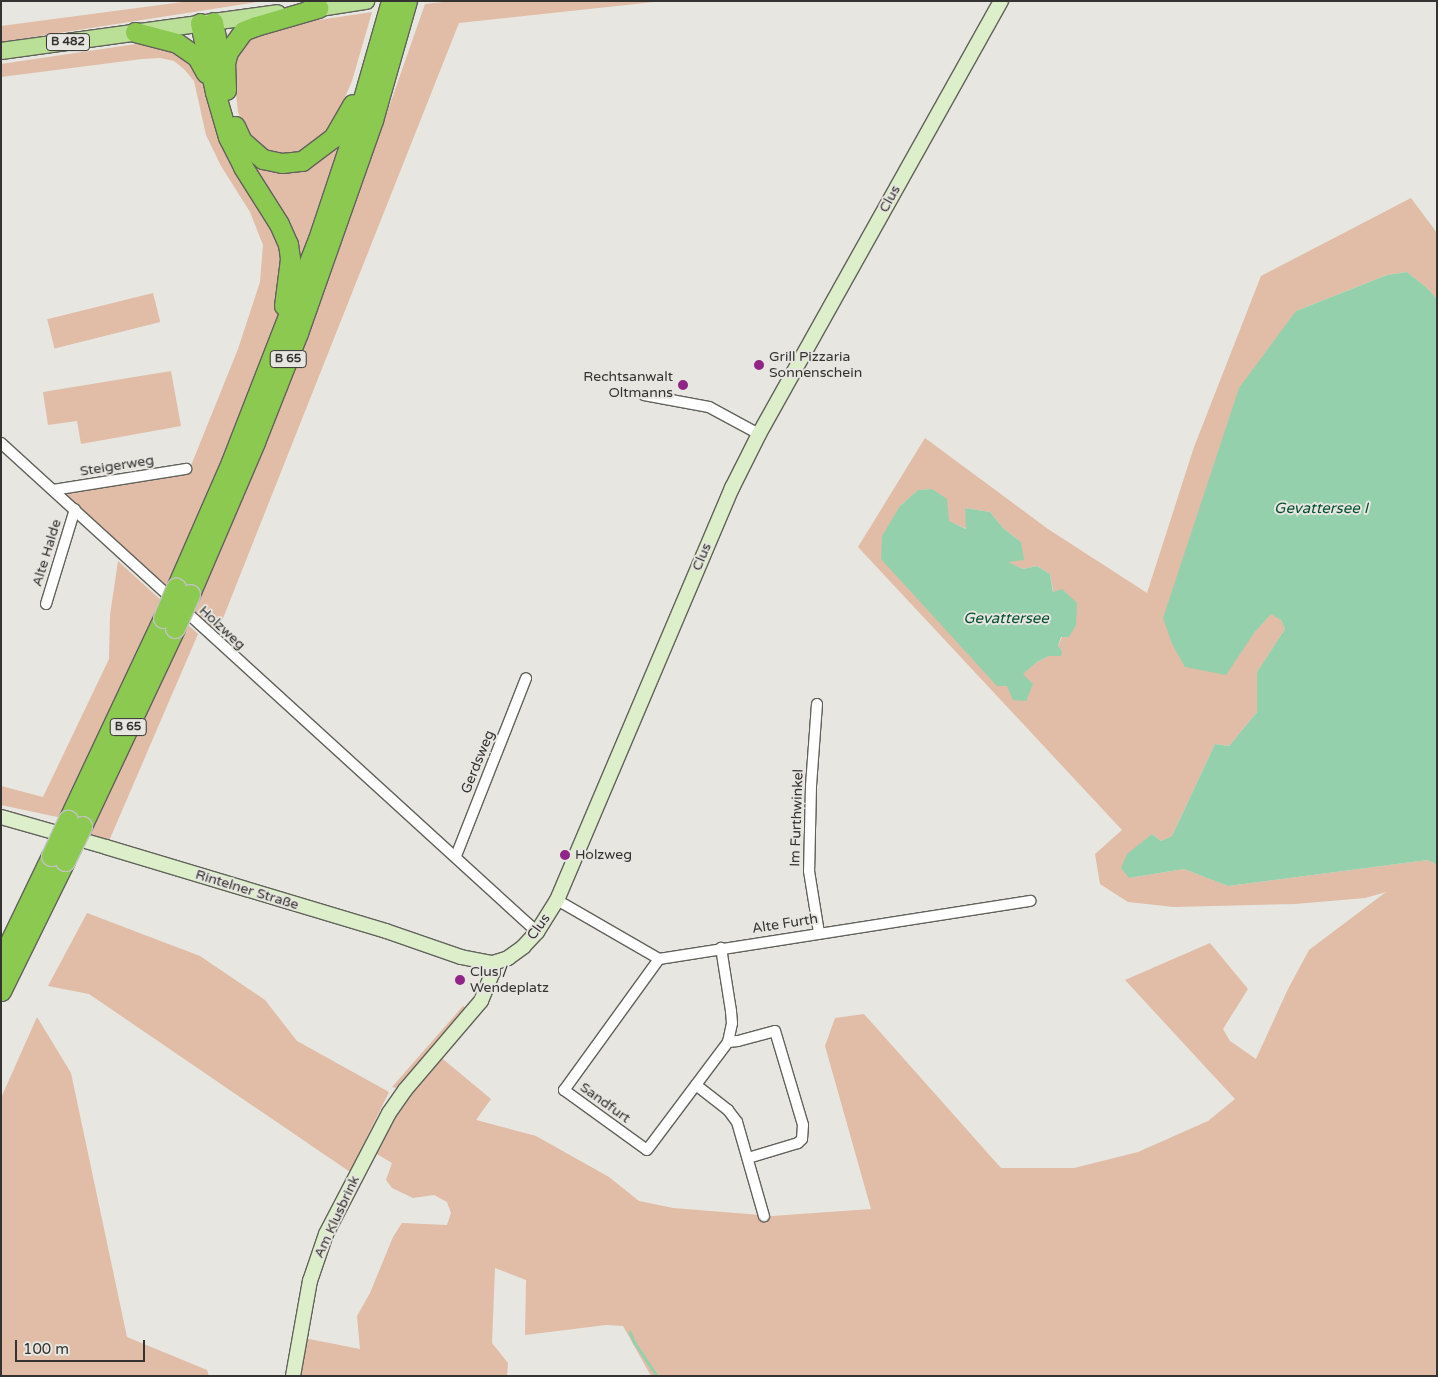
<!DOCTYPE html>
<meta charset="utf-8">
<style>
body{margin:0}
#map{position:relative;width:1438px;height:1377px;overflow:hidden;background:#e7e6e0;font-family:"Varela Round",sans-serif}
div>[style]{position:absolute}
.green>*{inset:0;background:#e1bca6;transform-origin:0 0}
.water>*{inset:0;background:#95d0ad}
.stream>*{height:2.5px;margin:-1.25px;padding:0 1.25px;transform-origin:1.25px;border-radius:1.25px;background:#95d0ad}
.roads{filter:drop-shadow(1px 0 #62625c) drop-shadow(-1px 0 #62625c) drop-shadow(0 1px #62625c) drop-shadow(0 -1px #62625c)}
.street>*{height:10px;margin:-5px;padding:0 5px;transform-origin:5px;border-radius:5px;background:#fff}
.secondary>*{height:14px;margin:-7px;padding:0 7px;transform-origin:7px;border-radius:7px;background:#dcefca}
.primary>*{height:16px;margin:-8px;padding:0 8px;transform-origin:8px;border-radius:8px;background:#badf96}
.highway>*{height:19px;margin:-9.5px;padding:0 9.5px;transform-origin:9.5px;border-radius:9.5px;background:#8cc950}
.bridges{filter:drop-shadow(1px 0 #c2c2c1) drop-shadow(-1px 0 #c2c2c1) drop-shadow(0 1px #c2c2c1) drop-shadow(0 -1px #c2c2c1)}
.highway-bridge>*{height:19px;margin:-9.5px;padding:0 9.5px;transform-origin:9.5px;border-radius:9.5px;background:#8cc950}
.dots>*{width:14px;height:14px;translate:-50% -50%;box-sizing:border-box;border:2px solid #e7e6e0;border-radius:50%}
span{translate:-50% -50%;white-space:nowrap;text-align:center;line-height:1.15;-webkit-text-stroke:4px #e7e6e0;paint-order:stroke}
.shield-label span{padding:1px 4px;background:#e7e6e0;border:1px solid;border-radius:4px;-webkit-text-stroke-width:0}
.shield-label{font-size:12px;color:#343331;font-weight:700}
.street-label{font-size:14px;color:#343331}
.poi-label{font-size:14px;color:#343331}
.left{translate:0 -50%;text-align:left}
.right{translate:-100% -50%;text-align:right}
.water-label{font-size:15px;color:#035030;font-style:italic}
.frame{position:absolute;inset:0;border:2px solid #343331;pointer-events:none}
.scale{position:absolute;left:15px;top:1340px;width:130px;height:22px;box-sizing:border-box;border:2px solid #343331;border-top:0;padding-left:6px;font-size:15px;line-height:18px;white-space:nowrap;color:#343331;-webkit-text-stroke:4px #e7e6e0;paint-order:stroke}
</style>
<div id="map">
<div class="green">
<div style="clip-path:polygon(190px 1px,264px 1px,1px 42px,1px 26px)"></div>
<div style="clip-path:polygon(452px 1px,663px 1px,459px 23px,214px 641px,164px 599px,52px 491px,190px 468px,238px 349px,260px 282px,263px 245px,250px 212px,221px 166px,206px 135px,194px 81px,184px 69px,174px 61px,160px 58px,142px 59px,1px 77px,1px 64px,143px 43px,166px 45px,201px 71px,224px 142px,271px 166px,345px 129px,298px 267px,329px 279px,425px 4px)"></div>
<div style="clip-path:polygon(372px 12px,352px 81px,328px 136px,291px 157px,265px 152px,246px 135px,238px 112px,234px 75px,235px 53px,243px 40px,259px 29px)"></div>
<div style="clip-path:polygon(evenodd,1411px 198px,1437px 233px,1437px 299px,1427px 288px,1407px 272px,1387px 275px,1296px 311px,1254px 633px,1271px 613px,1281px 620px,1285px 629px,1257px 672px,1257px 712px,1229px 746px,1215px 744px,1172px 836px,1161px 841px,1152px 834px,1146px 839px,1129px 878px,1184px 869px,1228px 886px,1428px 860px,1437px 865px,1437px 1376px,651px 1376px,623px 1326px,606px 1325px,525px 1335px,526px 1280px,495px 1268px,492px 1343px,508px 1363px,507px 1376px,298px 1376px,304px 1338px,360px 1349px,357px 1316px,370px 1293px,393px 1237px,402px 1223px,447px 1225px,451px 1213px,447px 1202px,434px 1195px,413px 1198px,392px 1188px,386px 1180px,392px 1163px,375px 1153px,404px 1090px,392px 1087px,463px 1006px,473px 1012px,438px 1055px,491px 1099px,476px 1120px,536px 1136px,609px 1177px,639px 1201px,673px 1208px,772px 1216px,871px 1209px,825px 1046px,835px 1018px,864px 1014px,1001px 1168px,1074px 1168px,1138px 1152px,1208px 1121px,1235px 1099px,1125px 980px,1210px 943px,1248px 989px,1223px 1029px,1230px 1041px,1256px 1059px,1288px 989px,1309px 950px,1386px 892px,1365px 898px,1295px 904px,1174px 907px,1128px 902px,1100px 884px,1095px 854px,1122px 830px,858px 547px,925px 438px,1048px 529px,1147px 593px,1194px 447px,1261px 276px,1411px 198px,932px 489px,948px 521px,967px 529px,965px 508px,990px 512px,1003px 528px,1021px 542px,1007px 562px,1023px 569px,1037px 566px,1050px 574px,1062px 637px,1058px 646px,1061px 656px,1049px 656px,1037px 662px,1022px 674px,900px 506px,918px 490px,932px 489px)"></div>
<div style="left:153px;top:293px;width:30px;height:109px;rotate:76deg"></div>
<div style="clip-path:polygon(171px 371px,181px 426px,81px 444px,77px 421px,48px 425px,43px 392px)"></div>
<div style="clip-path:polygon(118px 561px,162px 601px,62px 818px,1px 805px,1px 786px,43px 797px,109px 659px,110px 615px)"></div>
<div style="clip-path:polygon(185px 622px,198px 634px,109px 841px,87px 834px)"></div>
<div style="clip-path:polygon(87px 913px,200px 956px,265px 1000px,297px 1041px,389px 1092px,350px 1172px,89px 994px,48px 986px)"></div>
<div style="clip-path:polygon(37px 1017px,71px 1073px,127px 1337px,207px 1370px,209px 1376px,1px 1376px,1px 1098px)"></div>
</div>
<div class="water">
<div style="clip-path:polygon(1407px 272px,1427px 288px,1437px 299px,1437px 865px,1428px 860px,1228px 886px,1184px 869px,1129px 878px,1121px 868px,1127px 854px,1152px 834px,1161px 841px,1172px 836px,1215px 744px,1229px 746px,1257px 712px,1257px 672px,1285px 629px,1281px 620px,1271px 614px,1254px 633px,1226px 675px,1185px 667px,1172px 644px,1163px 618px,1239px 388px,1296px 311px,1387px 275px)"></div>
<div style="clip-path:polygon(932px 489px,947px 499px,949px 521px,966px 529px,965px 508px,990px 512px,1003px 528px,1021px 542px,1024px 560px,1008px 562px,1023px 569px,1037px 566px,1050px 574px,1053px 592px,1062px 589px,1077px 603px,1076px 625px,1069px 637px,1061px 637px,1058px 646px,1062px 651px,1061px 656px,1049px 656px,1037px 662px,1023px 674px,1033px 684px,1026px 701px,1013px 700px,1007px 686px,997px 686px,881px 559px,882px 536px,900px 506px,918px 490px)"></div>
</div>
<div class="stream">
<div style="left:630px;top:1332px;width:12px;rotate:66deg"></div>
<div style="left:635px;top:1343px;width:40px;rotate:56deg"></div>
</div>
<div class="roads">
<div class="street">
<div style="left:644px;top:395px;width:66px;rotate:10.5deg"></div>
<div style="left:709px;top:407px;width:57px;rotate:28.4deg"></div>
<div style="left:1px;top:443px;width:726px;rotate:42.37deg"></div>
<div style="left:53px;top:490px;width:135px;rotate:-9deg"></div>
<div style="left:46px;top:604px;width:99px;rotate:-73deg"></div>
<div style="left:817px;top:704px;width:82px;rotate:94.2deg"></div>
<div style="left:811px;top:786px;width:85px;rotate:91.3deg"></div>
<div style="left:809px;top:871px;width:63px;rotate:80.8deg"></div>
<div style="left:456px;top:856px;width:191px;rotate:-68.5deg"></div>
<div style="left:557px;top:900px;width:118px;rotate:30deg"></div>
<div style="left:659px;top:959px;width:376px;rotate:-8.9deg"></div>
<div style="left:659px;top:959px;width:162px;rotate:125.9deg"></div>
<div style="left:564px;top:1090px;width:102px;rotate:35.9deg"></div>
<div style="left:647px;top:1150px;width:135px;rotate:-53.1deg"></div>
<div style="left:728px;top:1042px;width:19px;rotate:-78deg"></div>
<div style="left:732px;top:1023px;width:12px;rotate:-95deg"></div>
<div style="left:731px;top:1011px;width:64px;rotate:-99deg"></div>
<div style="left:728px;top:1042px;width:10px;rotate:-6deg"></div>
<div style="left:738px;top:1041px;width:38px;rotate:-15deg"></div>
<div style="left:775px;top:1031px;width:98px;rotate:73.4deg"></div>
<div style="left:803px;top:1125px;width:14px;rotate:94deg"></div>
<div style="left:802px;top:1139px;width:6px;rotate:135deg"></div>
<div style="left:798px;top:1143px;width:52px;rotate:163.3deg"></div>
<div style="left:696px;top:1085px;width:41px;rotate:38deg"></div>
<div style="left:728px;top:1110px;width:15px;rotate:53deg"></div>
<div style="left:737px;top:1122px;width:98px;rotate:74deg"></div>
</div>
<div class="secondary">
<div style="left:1px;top:817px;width:109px;rotate:15.9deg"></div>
<div style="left:106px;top:847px;width:292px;rotate:16.7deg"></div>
<div style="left:386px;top:931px;width:79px;rotate:19.1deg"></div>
<div style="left:461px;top:957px;width:33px;rotate:11deg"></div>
<div style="left:493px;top:963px;width:16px;rotate:-18deg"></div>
<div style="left:508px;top:958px;width:19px;rotate:-36deg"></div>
<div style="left:523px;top:947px;width:21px;rotate:-47deg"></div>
<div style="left:537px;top:932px;width:38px;rotate:-58deg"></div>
<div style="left:557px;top:900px;width:448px;rotate:-67deg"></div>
<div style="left:732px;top:488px;width:60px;rotate:-63.4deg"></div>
<div style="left:759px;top:434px;width:496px;rotate:-60.8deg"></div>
<div style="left:293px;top:1376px;width:97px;rotate:-79.9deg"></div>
<div style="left:310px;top:1281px;width:50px;rotate:-71.2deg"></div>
<div style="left:326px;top:1234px;width:136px;rotate:-62.5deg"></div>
<div style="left:389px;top:1113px;width:28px;rotate:-55deg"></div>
<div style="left:405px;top:1090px;width:117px;rotate:-49.5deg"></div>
<div style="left:481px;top:1001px;width:31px;rotate:-68deg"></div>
<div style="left:493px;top:972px;width:9px;rotate:-90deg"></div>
</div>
<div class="primary">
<div style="left:307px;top:10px;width:60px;rotate:-8.7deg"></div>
<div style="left:1px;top:51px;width:279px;rotate:-7.8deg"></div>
</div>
<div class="highway">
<div style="left:213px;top:22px;width:42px;rotate:79deg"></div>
<div style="left:200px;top:23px;width:71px;rotate:77.7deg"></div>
<div style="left:215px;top:92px;width:47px;rotate:73.9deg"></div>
<div style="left:228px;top:137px;width:34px;rotate:63deg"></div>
<div style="left:243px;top:167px;width:67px;rotate:57.7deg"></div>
<div style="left:279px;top:224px;width:22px;rotate:66deg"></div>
<div style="left:288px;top:244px;width:15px;rotate:82deg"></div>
<div style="left:290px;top:259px;width:47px;rotate:97.3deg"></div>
<div style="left:135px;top:32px;width:43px;rotate:14.7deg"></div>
<div style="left:177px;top:43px;width:24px;rotate:35deg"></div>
<div style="left:197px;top:57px;width:18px;rotate:61deg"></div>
<div style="left:226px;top:90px;width:27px;rotate:-92deg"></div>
<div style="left:225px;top:63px;width:11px;rotate:-75deg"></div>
<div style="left:228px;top:52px;width:26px;rotate:-54deg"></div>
<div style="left:243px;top:31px;width:14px;rotate:-21deg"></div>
<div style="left:256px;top:26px;width:65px;rotate:-16.2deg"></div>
<div style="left:235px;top:126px;width:17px;rotate:65deg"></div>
<div style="left:242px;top:141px;width:28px;rotate:41deg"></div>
<div style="left:263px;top:159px;width:19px;rotate:12deg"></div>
<div style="left:282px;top:163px;width:20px;rotate:-6deg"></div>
<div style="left:302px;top:161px;width:39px;rotate:-37deg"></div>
<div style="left:333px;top:138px;width:39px;rotate:-60deg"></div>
<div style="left:176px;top:588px;width:137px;rotate:-66.4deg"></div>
<div style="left:231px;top:462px;width:239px;rotate:-68.7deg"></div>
<div style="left:318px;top:239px;width:108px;rotate:-71.6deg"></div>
<div style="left:352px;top:137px;width:141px;rotate:-74deg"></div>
<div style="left:190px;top:594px;width:165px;rotate:-66.8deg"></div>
<div style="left:255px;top:442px;width:117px;rotate:-68.5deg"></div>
<div style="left:298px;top:333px;width:226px;rotate:-70.6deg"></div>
<div style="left:373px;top:120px;width:124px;rotate:-74.1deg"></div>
<div style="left:68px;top:820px;width:223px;rotate:-64.8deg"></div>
<div style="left:82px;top:826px;width:219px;rotate:-64.8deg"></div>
<div style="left:1px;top:960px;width:115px;rotate:-64.3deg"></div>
<div style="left:1px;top:991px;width:145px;rotate:-63.8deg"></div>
</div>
</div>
<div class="bridges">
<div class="highway-bridge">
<div style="left:163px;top:618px;width:33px;rotate:-67deg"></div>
<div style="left:175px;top:628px;width:37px;rotate:-66deg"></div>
<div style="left:51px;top:856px;width:40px;rotate:-65deg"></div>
<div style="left:65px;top:861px;width:39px;rotate:-64deg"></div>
</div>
</div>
<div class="dots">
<div style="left:759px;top:365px;background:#902487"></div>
<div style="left:683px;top:385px;background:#902487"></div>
<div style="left:565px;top:855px;background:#902487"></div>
<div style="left:460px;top:980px;background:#902487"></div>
</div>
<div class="shield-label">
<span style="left:68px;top:42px">B 482</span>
<span style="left:288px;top:359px">B 65</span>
<span style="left:128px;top:727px">B 65</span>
</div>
<div class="street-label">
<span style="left:890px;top:199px;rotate:-61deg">Clus</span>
<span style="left:117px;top:466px;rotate:-9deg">Steigerweg</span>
<span style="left:47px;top:553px;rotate:-73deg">Alte Halde</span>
<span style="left:702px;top:557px;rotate:-67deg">Clus</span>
<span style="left:222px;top:628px;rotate:43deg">Holzweg</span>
<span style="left:478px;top:762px;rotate:-68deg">Gerdsweg</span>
<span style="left:797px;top:818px;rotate:-88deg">Im Furthwinkel</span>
<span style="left:247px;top:890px;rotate:17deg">Rintelner Straße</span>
<span style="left:785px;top:924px;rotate:-9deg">Alte Furth</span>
<span style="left:539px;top:927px;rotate:-54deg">Clus</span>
<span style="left:605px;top:1103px;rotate:36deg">Sandfurt</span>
<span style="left:337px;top:1217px;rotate:-65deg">Am Klusbrink</span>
</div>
<div class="poi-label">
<span class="left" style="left:769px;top:365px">Grill Pizzaria<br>Sonnenschein</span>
<span class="right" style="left:673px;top:385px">Rechtsanwalt<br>Oltmanns</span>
<span class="left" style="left:575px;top:855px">Holzweg</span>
<span class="left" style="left:470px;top:980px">Clus /<br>Wendeplatz</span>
</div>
<div class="water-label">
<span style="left:1321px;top:509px">Gevattersee I</span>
<span style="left:1006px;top:619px">Gevattersee</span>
</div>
<div class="frame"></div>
<div class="scale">100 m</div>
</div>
